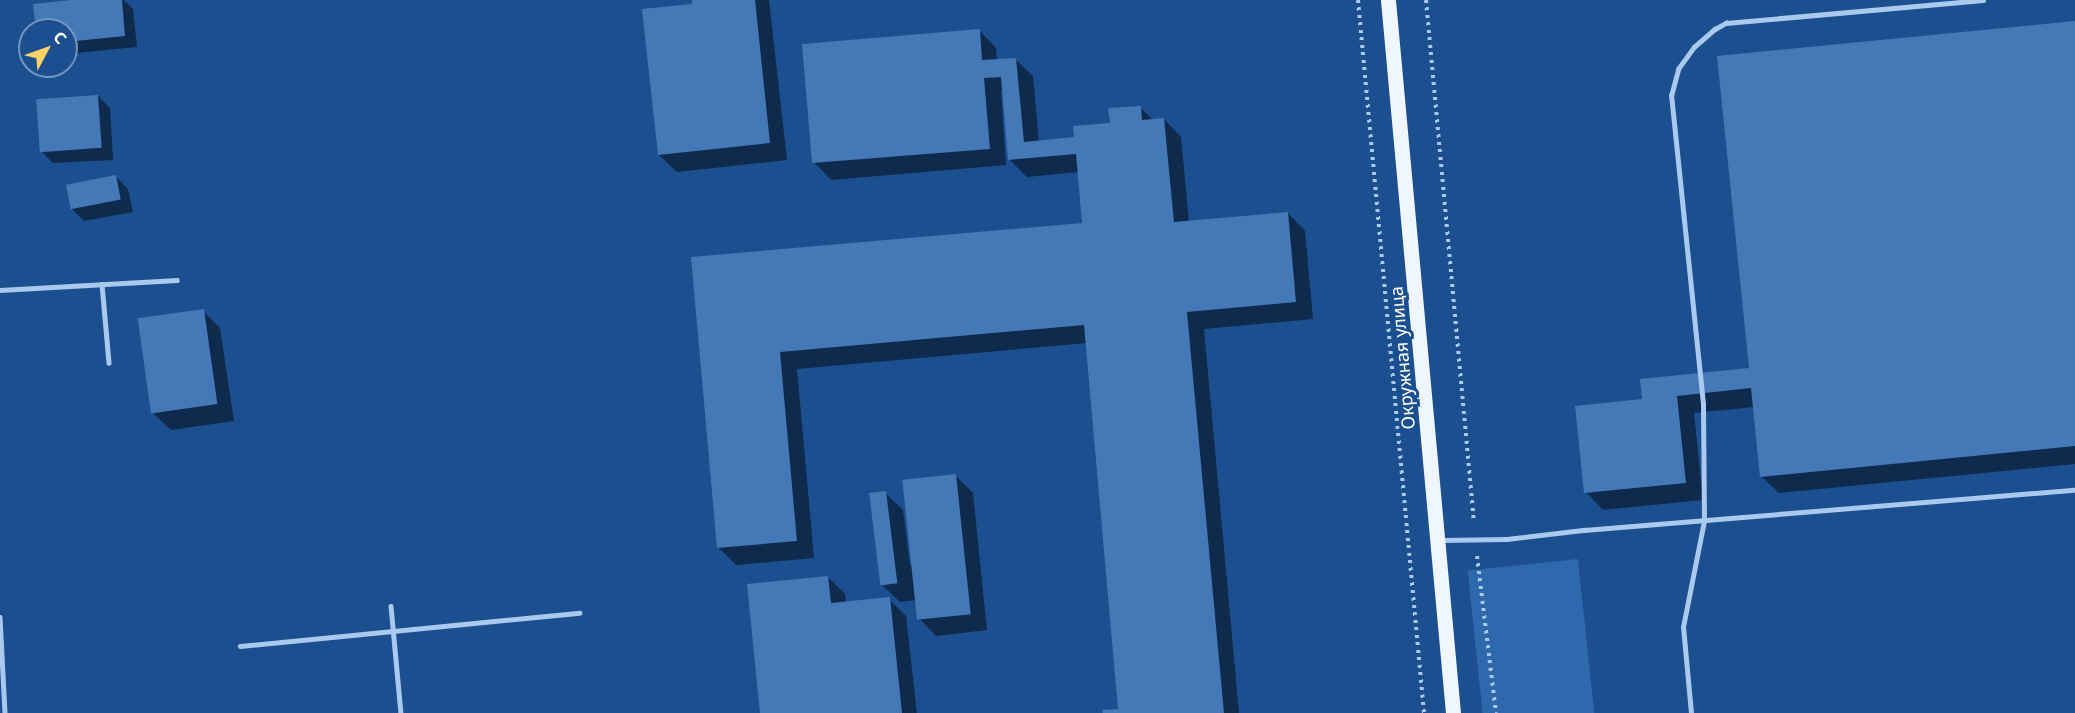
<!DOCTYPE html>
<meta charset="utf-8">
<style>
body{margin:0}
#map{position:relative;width:2075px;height:713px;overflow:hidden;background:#1b4f8f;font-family:"Noto Sans",sans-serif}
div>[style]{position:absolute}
.green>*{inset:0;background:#2e69ad;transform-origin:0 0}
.shadow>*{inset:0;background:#0007}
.building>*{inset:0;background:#4478b7;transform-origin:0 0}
.path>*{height:4px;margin-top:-2px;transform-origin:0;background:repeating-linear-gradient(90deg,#a9c9ee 0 3px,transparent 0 7.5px)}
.lane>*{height:4.5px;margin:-2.25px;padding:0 2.25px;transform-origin:2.25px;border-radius:2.25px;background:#a9c9ee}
.primary>*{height:15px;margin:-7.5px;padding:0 7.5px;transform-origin:7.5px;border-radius:7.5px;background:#f0f6ff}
span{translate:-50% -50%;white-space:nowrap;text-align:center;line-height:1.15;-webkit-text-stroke:6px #1b4f8f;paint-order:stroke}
.street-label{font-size:18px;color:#fff}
.north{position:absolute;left:18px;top:18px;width:60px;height:60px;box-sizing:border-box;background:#1b4f8f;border:2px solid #7695bc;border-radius:50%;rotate:49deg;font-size:16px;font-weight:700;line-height:24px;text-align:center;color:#fff}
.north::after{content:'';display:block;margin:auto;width:21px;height:27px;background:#ffd166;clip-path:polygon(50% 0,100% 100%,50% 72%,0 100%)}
</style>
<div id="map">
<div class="green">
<div style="left:1578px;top:559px;width:155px;height:111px;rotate:84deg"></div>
</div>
<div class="shadow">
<div style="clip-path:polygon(87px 0,124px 0,133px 9px,137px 47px,66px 54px,66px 30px,37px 30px)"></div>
<div style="clip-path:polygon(693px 0,769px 0,787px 160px,677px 172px,659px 155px)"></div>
<div style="clip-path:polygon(2075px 22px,2075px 464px,1779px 493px,1761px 476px,1754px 407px,1694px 413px,1703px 500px,1603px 510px,1586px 492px,1644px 401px,1750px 369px)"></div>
<div style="clip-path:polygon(979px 30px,996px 48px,997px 61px,1015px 59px,1033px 76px,1039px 142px,1076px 138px,1111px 124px,1140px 107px,1153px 120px,1164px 119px,1181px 137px,1189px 222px,1288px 213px,1305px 231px,1313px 319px,1204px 329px,1239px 713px,1104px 713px,1120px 710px,1087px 343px,797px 369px,814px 558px,736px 565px,718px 547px,692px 258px,1083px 224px,1079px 172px,1027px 177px,1010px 160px,1003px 90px,1001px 91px,1006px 165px,831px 180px,814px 162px)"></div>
<div style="clip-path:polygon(98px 96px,110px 108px,113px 160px,53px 163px,41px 151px)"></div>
<div style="clip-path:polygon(116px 177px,128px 189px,133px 212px,84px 221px,72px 209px)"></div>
<div style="clip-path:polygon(203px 311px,220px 328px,234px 421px,171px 430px,153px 413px)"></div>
<div style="clip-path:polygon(956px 476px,973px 493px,987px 630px,936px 636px,919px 618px,917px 600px,900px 602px,882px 585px,885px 493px,903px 510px,910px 565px,913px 565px)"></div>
<div style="clip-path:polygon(828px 577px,845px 594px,846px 603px,889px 599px,906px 616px,917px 713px,762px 713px)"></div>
</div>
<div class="building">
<div style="clip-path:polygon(71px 0,122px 0,125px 36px,66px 42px,66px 30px,36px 30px,33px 4px)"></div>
<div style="clip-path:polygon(692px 0,755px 0,770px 143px,658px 155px,642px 9px,692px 4px)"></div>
<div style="clip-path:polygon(2075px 21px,2075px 446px,1760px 477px,1751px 388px,1677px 396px,1686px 483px,1584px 493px,1575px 406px,1642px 399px,1640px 379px,1749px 368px,1717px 56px)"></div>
<div style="clip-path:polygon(980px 29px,982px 60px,1016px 58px,1024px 142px,1074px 137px,1073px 126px,1110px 123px,1108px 108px,1141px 106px,1142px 120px,1164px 118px,1174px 222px,1288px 212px,1296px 302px,1187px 312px,1224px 713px,1103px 713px,1102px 710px,1118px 709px,1084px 325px,780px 352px,797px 541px,717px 548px,691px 257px,1082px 223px,1076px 154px,1008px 160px,1001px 77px,984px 78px,990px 149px,812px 163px,802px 44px)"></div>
<div style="left:98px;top:95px;width:53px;height:62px;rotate:86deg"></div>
<div style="left:116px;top:175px;width:25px;height:51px;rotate:79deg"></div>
<div style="left:204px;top:309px;width:96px;height:67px;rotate:82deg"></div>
<div style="left:956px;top:474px;width:141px;height:54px;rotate:84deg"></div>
<div style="left:886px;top:491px;width:93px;height:17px;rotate:83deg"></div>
<div style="clip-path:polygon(828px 576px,831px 603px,890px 597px,902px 713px,760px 713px,747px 584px)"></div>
</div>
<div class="path">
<div style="left:1358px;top:0;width:716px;rotate:84.71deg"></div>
<div style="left:1426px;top:0;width:524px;rotate:84.75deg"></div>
<div style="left:1477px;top:556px;width:158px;rotate:83.1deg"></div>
</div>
<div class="lane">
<div style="left:102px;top:284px;width:79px;rotate:84.9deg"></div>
<div style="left:0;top:290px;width:177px;rotate:-3.2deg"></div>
<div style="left:1441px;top:540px;width:66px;rotate:-0.9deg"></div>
<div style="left:1507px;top:539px;width:78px;rotate:-6.7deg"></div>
<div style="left:1584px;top:530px;width:493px;rotate:-4.7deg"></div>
<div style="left:391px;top:606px;width:107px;rotate:84.7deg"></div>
<div style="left:0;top:617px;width:96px;rotate:87deg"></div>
<div style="left:240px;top:646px;width:341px;rotate:-5.6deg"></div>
<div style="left:1691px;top:713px;width:86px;rotate:-95.3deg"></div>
<div style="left:1683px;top:627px;width:108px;rotate:-78.8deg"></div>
<div style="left:1704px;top:521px;width:117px;rotate:-90.5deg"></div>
<div style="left:1703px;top:404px;width:310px;rotate:-95.9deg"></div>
<div style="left:1671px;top:96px;width:28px;rotate:-75deg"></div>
<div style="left:1678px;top:69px;width:27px;rotate:-54deg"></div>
<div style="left:1694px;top:47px;width:28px;rotate:-41deg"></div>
<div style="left:1715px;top:29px;width:13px;rotate:-29deg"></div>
<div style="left:1726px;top:23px;width:258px;rotate:-5.1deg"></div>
</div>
<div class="primary">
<div style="left:1388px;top:0;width:716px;rotate:84.79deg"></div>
</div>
<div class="street-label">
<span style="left:1402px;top:358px;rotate:-95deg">Окружная улица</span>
</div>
<div class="north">С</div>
</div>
